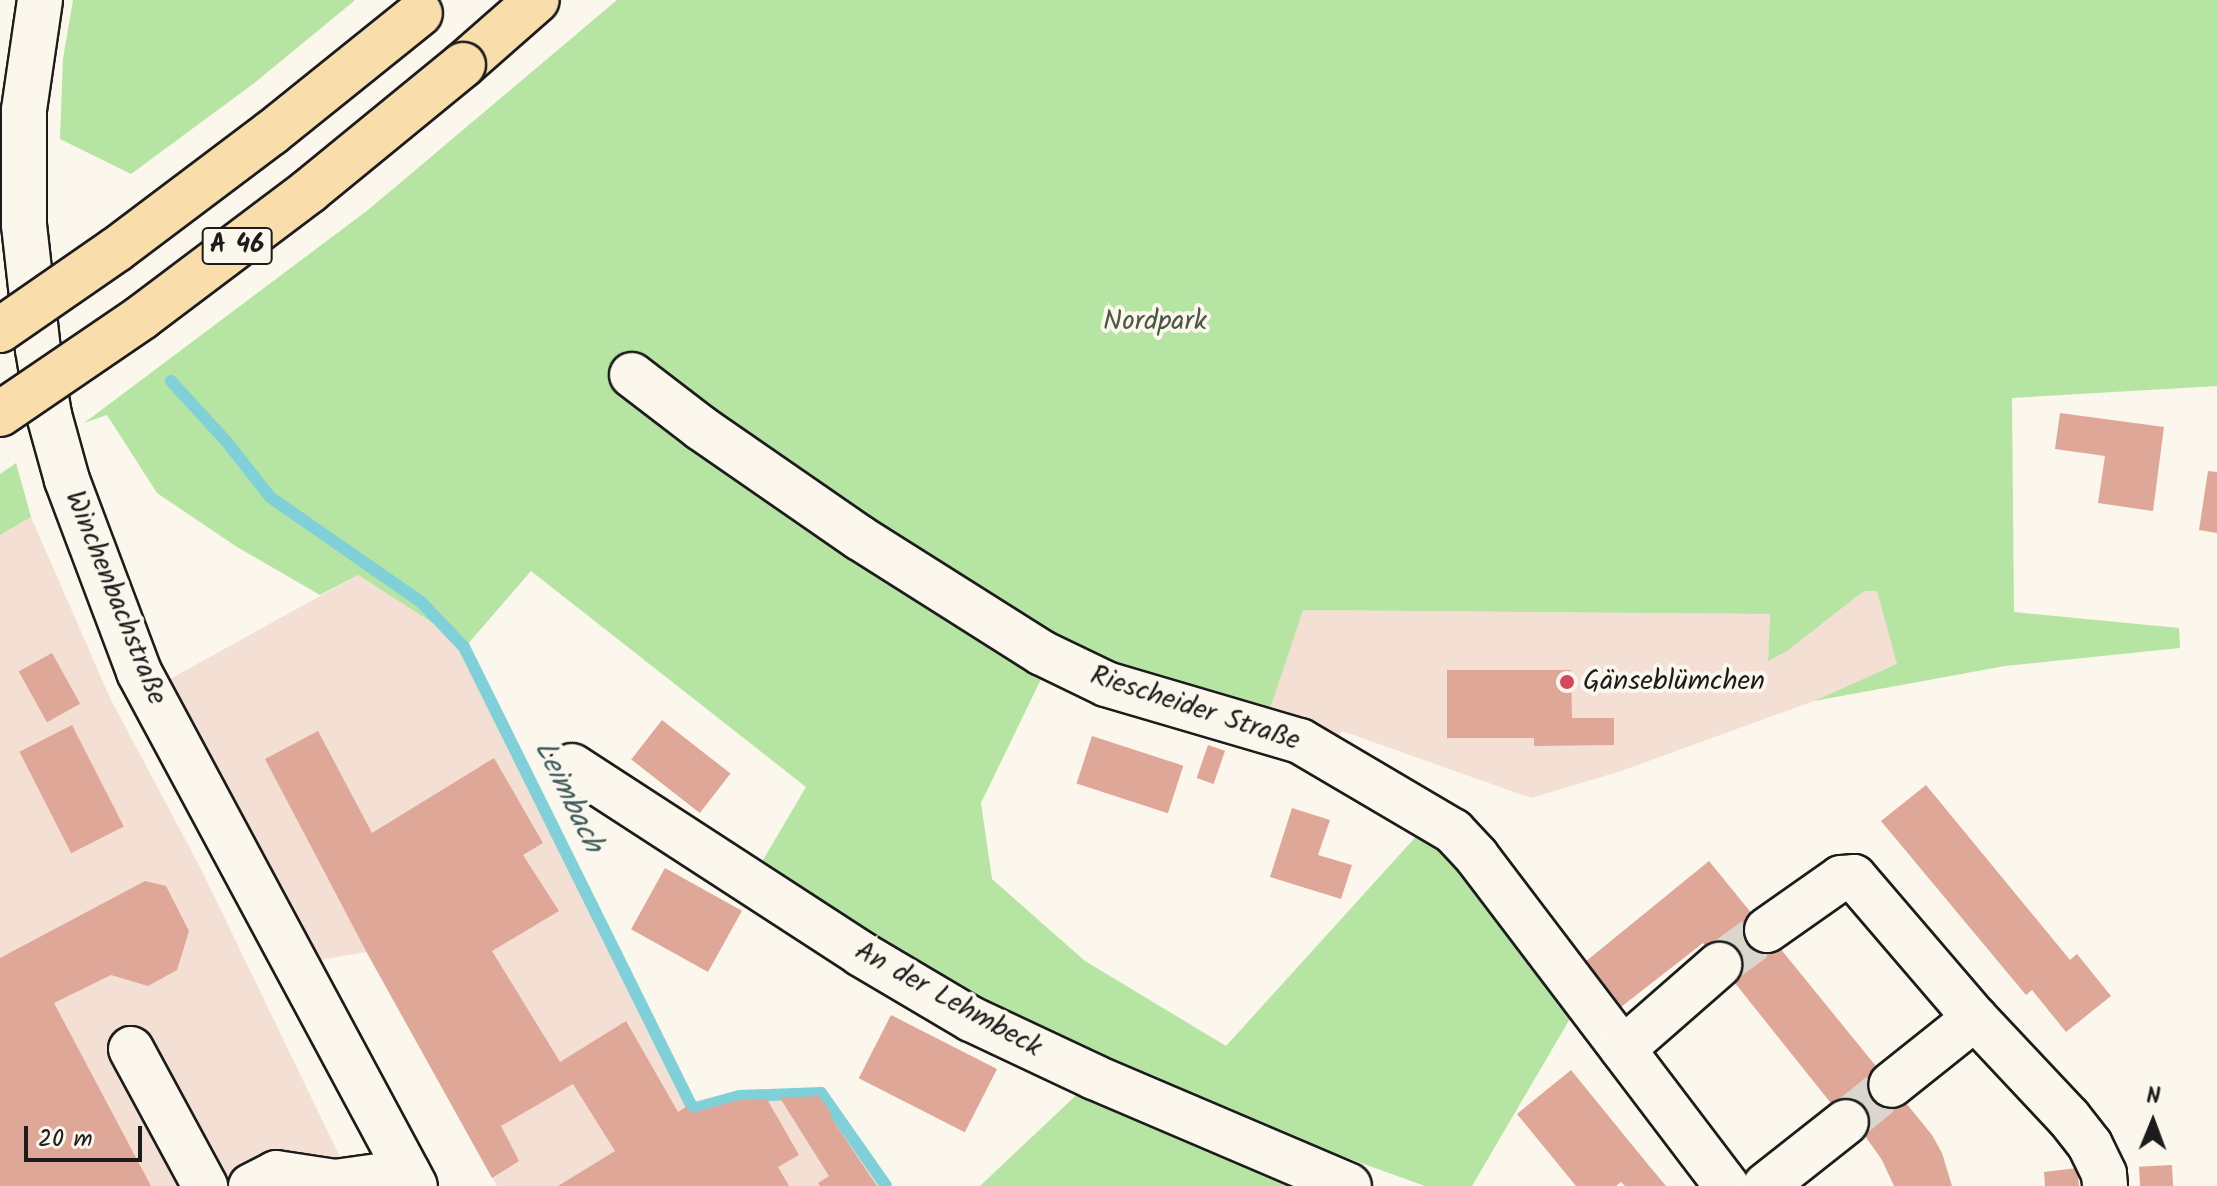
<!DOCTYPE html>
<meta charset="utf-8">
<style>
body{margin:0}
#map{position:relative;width:2217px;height:1186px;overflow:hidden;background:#fbf7ec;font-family:Kalam,sans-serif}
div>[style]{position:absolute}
.built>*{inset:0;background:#f3dfd3}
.green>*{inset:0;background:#b6e4a2}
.stream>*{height:12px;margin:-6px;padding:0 6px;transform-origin:6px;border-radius:6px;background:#7fd0d9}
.building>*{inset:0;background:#dfa798;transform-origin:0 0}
.minor-tunnel>*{height:44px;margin-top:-22px;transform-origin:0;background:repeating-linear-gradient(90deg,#dad6cd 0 44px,transparent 0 66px)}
.roads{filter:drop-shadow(2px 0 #1c1c1c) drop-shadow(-2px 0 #1c1c1c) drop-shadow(0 2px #1c1c1c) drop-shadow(0 -2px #1c1c1c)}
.minor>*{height:44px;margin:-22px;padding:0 22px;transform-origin:22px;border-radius:22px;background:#fbf7ec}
.highway>*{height:44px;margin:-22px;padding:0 22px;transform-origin:22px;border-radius:22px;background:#f9deab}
.bridges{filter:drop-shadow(2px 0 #1c1c1c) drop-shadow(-2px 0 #1c1c1c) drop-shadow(0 2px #1c1c1c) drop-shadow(0 -2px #1c1c1c)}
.highway-bridge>*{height:44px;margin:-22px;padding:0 22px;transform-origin:22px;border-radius:22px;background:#f9deab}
.dots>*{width:22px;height:22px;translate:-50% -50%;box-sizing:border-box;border:4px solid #fbf7ec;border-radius:50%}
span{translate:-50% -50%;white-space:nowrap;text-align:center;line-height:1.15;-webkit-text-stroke:8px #fbf7ec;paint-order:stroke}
.shield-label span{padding:2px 6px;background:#fbf7ec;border:2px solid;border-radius:6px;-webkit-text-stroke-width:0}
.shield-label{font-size:26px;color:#1c1c1c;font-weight:700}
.park-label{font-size:28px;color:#4a5844}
.street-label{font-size:28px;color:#1c1c1c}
.poi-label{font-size:28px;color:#1c1c1c}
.left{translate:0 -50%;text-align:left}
.water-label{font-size:30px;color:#3f5b5e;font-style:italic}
.north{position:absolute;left:2113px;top:1082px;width:80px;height:80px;-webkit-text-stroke:6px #fbf7ec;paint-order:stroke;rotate:1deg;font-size:22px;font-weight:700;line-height:32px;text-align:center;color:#1c1c1c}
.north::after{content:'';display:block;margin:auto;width:28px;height:36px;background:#1c1c1c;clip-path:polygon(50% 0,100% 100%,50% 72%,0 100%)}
.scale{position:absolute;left:24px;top:1126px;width:118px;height:36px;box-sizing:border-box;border:4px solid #1c1c1c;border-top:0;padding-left:10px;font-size:24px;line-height:28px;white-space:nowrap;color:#1c1c1c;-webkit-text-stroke:6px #fbf7ec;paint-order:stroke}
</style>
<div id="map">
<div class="built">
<div style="clip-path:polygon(31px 517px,110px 698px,202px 871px,354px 1186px,0 1186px,0 535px)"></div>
<div style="clip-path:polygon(358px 575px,467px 645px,691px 1102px,736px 1091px,824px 1088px,891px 1186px,497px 1186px,366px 952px,314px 961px,170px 679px)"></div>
<div style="clip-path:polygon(1864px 591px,1877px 591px,1898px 664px,1814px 701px,1621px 771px,1531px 798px,1342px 731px,1333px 746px,1267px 718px,1302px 610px,1770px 614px,1768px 660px,1787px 651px)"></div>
</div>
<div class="green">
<div style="clip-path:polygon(73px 0,354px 0,354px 1px,253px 84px,131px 174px,60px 139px,63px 59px)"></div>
<div style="clip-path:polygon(617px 0,2217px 0,2217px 386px,2012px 398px,2014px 612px,2179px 628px,2180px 648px,2005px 666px,1814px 701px,1897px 664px,1877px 591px,1864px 591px,1787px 651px,1768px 661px,1770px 614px,1303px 610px,1267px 718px,1141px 676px,1050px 634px,1044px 673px,981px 803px,992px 879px,1085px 961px,1226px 1046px,1422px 830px,1478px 877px,1578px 1005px,1472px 1186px,1425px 1186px,1200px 1105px,991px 1016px,882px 950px,763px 860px,806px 787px,531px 571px,467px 645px,358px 575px,320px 595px,237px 547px,157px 493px,107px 415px,84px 423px,368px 210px)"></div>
<div style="clip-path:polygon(16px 463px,31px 517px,0 535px,0 474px)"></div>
<div style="clip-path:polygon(1088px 1084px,1322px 1186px,980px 1186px)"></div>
</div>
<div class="stream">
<div style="left:171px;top:381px;width:81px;rotate:47.5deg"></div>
<div style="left:226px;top:441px;width:71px;rotate:51.8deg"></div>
<div style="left:270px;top:497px;width:184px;rotate:34.8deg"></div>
<div style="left:421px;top:602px;width:62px;rotate:46.3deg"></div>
<div style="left:464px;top:647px;width:516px;rotate:63.63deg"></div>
<div style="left:693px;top:1109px;width:49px;rotate:-15.5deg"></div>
<div style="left:740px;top:1096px;width:81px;rotate:-2.1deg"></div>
<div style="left:821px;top:1093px;width:113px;rotate:55deg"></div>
</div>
<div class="building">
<div style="clip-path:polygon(2060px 413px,2164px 427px,2153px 511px,2098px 503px,2105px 456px,2055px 449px)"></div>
<div style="clip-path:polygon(2208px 471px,2217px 472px,2217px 533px,2199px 530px)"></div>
<div style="left:52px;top:653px;width:58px;height:38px;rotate:61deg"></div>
<div style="clip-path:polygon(1447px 670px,1571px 670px,1572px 718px,1614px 718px,1614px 745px,1534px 746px,1534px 738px,1447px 738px)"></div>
<div style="left:662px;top:720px;width:87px;height:50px;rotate:38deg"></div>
<div style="left:72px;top:725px;width:114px;height:59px;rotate:63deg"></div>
<div style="clip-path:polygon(318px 731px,372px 833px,494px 758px,543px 843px,523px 855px,559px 911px,492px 951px,560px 1062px,626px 1021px,678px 1112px,687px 1106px,691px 1113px,740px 1100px,767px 1099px,799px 1155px,778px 1167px,789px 1186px,558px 1186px,615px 1151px,573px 1084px,501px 1126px,519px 1161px,492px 1178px,366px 951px,265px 759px)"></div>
<div style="left:1092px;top:736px;width:96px;height:50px;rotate:18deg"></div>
<div style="left:1208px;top:745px;width:18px;height:35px;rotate:19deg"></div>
<div style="clip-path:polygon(1926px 785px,2070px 960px,2077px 954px,2111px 996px,2066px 1032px,2032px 990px,2026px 995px,1881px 821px)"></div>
<div style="clip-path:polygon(1292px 808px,1330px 820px,1318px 855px,1352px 865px,1341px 899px,1270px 877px)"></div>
<div style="clip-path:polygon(1709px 861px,1932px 1135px,1942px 1153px,1952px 1186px,1894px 1186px,1882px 1160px,1858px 1126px,1846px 1122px,1703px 943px,1621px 1007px,1585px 962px)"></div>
<div style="left:665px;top:868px;width:88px;height:70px;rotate:29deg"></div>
<div style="clip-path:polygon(145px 881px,166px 886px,189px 931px,177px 970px,148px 986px,111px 975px,54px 1003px,151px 1186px,0 1186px,0 958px)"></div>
<div style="left:891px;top:1015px;width:119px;height:71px;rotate:27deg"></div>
<div style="clip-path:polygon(1571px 1070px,1646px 1162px,1666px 1186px,1625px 1186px,1621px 1182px,1616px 1186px,1576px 1186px,1517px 1114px)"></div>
<div style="clip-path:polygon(819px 1096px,832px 1114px,830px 1116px,877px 1186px,820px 1186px,818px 1183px,829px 1176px,780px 1098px)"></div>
<div style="left:2172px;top:1165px;width:21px;height:33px;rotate:87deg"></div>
<div style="clip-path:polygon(2077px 1168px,2079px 1186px,2045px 1186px,2044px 1172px)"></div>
</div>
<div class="minor-tunnel">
<div style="left:1719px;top:965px;width:59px;rotate:-36.1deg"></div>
<div style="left:1846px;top:1122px;width:58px;rotate:-39.4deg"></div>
</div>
<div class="roads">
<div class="minor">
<div style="left:40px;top:0;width:111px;rotate:98.3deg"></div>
<div style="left:24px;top:110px;width:115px;rotate:90deg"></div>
<div style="left:24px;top:225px;width:125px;rotate:83.6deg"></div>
<div style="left:38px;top:349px;width:67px;rotate:80.5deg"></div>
<div style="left:49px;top:415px;width:67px;rotate:74.5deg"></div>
<div style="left:67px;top:480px;width:205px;rotate:69.4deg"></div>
<div style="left:139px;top:672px;width:583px;rotate:61.77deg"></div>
<div style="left:632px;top:375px;width:87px;rotate:37.5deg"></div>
<div style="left:701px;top:428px;width:193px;rotate:34.7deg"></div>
<div style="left:860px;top:538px;width:215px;rotate:32.3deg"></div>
<div style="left:1042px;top:653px;width:71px;rotate:25.8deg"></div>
<div style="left:1106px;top:684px;width:202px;rotate:16.4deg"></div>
<div style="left:1300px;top:741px;width:178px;rotate:30.5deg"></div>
<div style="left:1453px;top:831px;width:35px;rotate:47deg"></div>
<div style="left:1477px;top:857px;width:413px;rotate:52.8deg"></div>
<div style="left:572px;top:766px;width:345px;rotate:33deg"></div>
<div style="left:861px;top:954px;width:128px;rotate:30.6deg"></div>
<div style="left:971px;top:1019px;width:136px;rotate:25.2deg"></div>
<div style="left:1094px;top:1077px;width:277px;rotate:23.1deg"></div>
<div style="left:1767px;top:930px;width:90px;rotate:-35.1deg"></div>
<div style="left:1841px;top:878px;width:13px;rotate:-4deg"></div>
<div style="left:1854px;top:877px;width:186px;rotate:49.4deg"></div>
<div style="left:1975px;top:1018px;width:107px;rotate:141.4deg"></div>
<div style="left:1975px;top:1018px;width:137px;rotate:46.8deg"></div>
<div style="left:2069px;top:1118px;width:34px;rotate:52deg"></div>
<div style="left:2090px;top:1145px;width:32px;rotate:64deg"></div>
<div style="left:2104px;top:1174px;width:12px;rotate:85deg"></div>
<div style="left:131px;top:1049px;width:156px;rotate:61.6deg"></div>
<div style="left:1623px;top:1049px;width:128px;rotate:-41.2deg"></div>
<div style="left:251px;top:1186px;width:28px;rotate:-27deg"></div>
<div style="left:276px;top:1173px;width:60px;rotate:8.7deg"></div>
<div style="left:335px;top:1182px;width:73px;rotate:-7.9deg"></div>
<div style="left:1765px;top:1186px;width:103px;rotate:-38.3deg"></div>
</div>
<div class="highway">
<div style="left:463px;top:65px;width:98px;rotate:-41.3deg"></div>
</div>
</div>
<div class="bridges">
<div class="highway-bridge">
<div style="left:0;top:330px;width:142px;rotate:-34.7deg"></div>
<div style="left:117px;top:249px;width:193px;rotate:-37deg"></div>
<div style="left:271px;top:133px;width:191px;rotate:-38.8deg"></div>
<div style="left:0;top:414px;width:172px;rotate:-34.3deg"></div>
<div style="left:142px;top:317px;width:209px;rotate:-37deg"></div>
<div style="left:309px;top:191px;width:199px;rotate:-39.3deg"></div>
</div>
</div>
<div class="dots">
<div style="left:1567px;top:682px;background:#d1495b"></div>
</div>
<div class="shield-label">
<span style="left:237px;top:246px">A 46</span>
</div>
<div class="park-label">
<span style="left:1155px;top:322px">Nordpark</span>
</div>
<div class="street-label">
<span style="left:115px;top:598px;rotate:68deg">Winchenbachstraße</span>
<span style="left:1195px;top:709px;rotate:18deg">Riescheider Straße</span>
<span style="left:948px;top:1000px;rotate:29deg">An der Lehmbeck</span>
</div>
<div class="poi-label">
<span class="left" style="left:1583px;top:682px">Gänseblümchen</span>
</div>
<div class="water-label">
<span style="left:568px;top:797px;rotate:64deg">Leimbach</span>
</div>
<div class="north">N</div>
<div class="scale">20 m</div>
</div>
